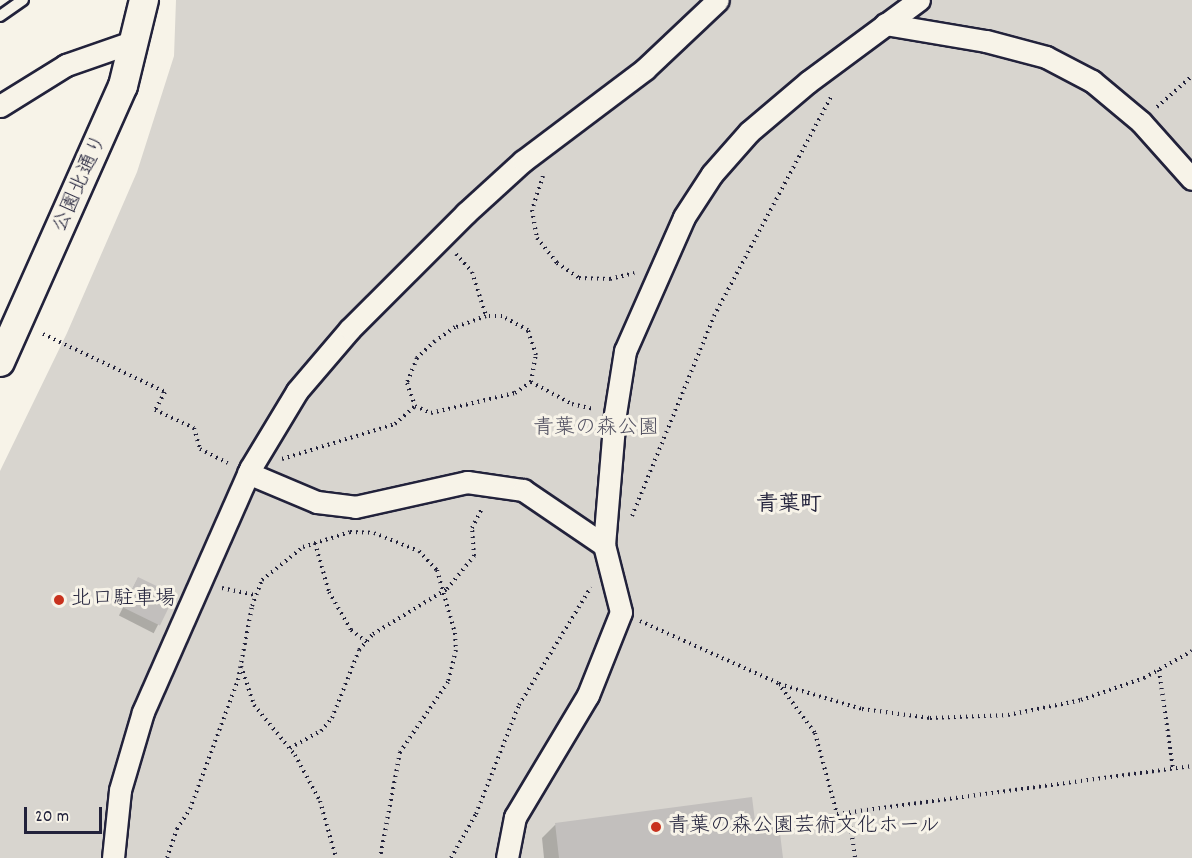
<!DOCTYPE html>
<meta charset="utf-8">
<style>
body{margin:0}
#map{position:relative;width:1192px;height:858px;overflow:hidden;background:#f7f3e8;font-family:Dekko,"Klee One",sans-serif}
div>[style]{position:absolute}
.green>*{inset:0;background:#d8d5cf}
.shadow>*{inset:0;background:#0003;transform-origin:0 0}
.building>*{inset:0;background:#c2bfbd;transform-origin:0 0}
.path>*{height:4px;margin-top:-2px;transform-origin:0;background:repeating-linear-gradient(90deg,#22223b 0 1.5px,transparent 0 6px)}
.roads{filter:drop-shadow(2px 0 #22223b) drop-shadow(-2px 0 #22223b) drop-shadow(0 2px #22223b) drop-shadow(0 -2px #22223b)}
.lane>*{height:10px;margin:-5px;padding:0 5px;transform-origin:5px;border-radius:5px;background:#f7f3e8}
.street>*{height:21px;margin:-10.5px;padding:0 10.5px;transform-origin:10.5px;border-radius:10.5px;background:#f7f3e8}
.secondary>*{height:28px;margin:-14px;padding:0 14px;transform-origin:14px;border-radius:14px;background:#f7f3e8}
.dots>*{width:16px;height:16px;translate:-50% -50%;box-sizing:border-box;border:3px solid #f7f3e8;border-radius:50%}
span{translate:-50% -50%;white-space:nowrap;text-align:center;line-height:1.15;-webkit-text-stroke:6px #f7f3e8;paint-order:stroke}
.street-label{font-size:21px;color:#22223b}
.park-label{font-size:21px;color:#504f60}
.poi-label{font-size:21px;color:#22223b}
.left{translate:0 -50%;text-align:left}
.neighbourhood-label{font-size:22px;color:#22223b;font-weight:700}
.scale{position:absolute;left:24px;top:807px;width:78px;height:27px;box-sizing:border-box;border:3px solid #22223b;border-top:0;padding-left:8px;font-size:18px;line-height:21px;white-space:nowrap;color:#22223b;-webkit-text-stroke:4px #f7f3e8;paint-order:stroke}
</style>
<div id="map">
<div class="green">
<div style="clip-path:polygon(176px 0,1192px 0,1192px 858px,0 858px,0 471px,67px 333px,137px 172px,174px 56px)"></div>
</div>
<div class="shadow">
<div style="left:138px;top:578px;width:39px;height:42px;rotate:27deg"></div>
<div style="clip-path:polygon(555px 825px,755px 830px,782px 858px,544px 858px,542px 838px)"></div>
</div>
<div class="building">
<div style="left:138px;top:577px;width:41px;height:34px;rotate:26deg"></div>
<div style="clip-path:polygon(752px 797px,756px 829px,779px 825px,783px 858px,559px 858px,555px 823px)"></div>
</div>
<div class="path">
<div style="left:1157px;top:107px;width:47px;rotate:-41.5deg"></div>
<div style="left:543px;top:176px;width:36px;rotate:108deg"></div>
<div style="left:532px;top:210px;width:28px;rotate:80deg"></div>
<div style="left:537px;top:238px;width:32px;rotate:51deg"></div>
<div style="left:557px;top:263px;width:27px;rotate:34deg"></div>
<div style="left:579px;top:278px;width:31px;rotate:2deg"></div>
<div style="left:610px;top:279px;width:25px;rotate:-14deg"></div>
<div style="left:456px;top:254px;width:24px;rotate:48deg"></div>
<div style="left:472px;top:272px;width:46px;rotate:72.3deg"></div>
<div style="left:43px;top:334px;width:135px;rotate:25.4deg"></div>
<div style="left:165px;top:392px;width:21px;rotate:119deg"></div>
<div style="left:155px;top:410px;width:43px;rotate:24.8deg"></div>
<div style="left:194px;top:428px;width:22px;rotate:74deg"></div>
<div style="left:200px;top:449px;width:31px;rotate:27deg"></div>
<div style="left:531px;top:382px;width:27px;rotate:-80deg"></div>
<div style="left:536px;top:355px;width:26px;rotate:-108deg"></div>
<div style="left:528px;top:330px;width:30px;rotate:-152deg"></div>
<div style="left:502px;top:316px;width:16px;rotate:180deg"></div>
<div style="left:486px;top:316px;width:33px;rotate:160deg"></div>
<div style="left:455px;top:327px;width:24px;rotate:145deg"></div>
<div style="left:435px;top:341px;width:25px;rotate:137deg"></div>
<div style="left:417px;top:358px;width:27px;rotate:112deg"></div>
<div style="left:407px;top:383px;width:24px;rotate:71deg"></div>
<div style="left:415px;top:406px;width:17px;rotate:24deg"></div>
<div style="left:431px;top:413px;width:86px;rotate:-13.4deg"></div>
<div style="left:515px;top:393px;width:19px;rotate:-35deg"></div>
<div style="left:531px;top:382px;width:47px;rotate:28.2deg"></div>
<div style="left:572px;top:404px;width:23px;rotate:13deg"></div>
<div style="left:282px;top:459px;width:118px;rotate:-17.2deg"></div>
<div style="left:395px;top:424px;width:27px;rotate:-42deg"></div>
<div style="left:632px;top:516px;width:216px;rotate:-67.7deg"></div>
<div style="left:714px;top:316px;width:251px;rotate:-61.9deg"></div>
<div style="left:315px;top:543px;width:51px;rotate:74.1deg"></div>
<div style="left:329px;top:592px;width:44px;rotate:59.9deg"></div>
<div style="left:351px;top:630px;width:20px;rotate:37deg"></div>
<div style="left:222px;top:588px;width:35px;rotate:12deg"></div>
<div style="left:640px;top:621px;width:151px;rotate:24.2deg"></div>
<div style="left:778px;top:683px;width:62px;rotate:53.5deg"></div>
<div style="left:815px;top:733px;width:84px;rotate:74.8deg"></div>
<div style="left:837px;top:814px;width:358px;rotate:-7.7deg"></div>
<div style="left:241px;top:666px;width:41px;rotate:71.6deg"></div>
<div style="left:254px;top:705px;width:65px;rotate:50.6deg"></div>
<div style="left:295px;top:755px;width:52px;rotate:61.5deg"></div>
<div style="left:320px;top:801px;width:59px;rotate:74.3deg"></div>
<div style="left:1159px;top:670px;width:99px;rotate:81.9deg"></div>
<div style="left:779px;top:684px;width:87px;rotate:16.8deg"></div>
<div style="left:862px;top:709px;width:69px;rotate:7.5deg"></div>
<div style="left:930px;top:718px;width:78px;rotate:-2.2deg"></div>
<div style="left:1008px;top:715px;width:75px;rotate:-11.6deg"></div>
<div style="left:1081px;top:700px;width:67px;rotate:-19.2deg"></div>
<div style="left:1144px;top:678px;width:55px;rotate:-29.4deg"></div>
<div style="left:290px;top:748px;width:35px;rotate:-29deg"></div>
<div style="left:321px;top:731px;width:17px;rotate:-50deg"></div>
<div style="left:332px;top:718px;width:73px;rotate:-68.3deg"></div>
<div style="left:359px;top:650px;width:21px;rotate:-49deg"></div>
<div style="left:373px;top:634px;width:87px;rotate:-31.3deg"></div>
<div style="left:447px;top:589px;width:43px;rotate:-50.7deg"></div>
<div style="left:474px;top:556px;width:28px;rotate:-94deg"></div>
<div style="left:472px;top:528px;width:22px;rotate:-63deg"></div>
<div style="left:849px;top:814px;width:44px;rotate:82.2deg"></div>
<div style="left:167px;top:858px;width:31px;rotate:-71deg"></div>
<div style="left:177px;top:829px;width:24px;rotate:-57deg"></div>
<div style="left:190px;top:809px;width:138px;rotate:-69.6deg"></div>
<div style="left:238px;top:680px;width:75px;rotate:-79.3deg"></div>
<div style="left:252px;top:606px;width:28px;rotate:-69deg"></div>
<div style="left:262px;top:580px;width:53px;rotate:-38.8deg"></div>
<div style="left:303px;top:547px;width:49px;rotate:-17.7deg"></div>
<div style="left:350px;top:532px;width:24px;rotate:2deg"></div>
<div style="left:374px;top:533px;width:48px;rotate:21.8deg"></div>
<div style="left:419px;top:551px;width:26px;rotate:47deg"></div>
<div style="left:437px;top:570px;width:66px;rotate:74.1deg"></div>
<div style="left:455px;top:633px;width:17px;rotate:87deg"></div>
<div style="left:456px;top:650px;width:33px;rotate:104deg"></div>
<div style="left:448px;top:682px;width:85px;rotate:124.4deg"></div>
<div style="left:400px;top:752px;width:108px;rotate:100.7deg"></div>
<div style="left:451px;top:858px;width:51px;rotate:-60.4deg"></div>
<div style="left:476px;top:814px;width:117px;rotate:-68.5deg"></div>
<div style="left:519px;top:705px;width:138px;rotate:-58.6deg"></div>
</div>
<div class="roads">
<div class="lane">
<div style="left:0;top:16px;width:28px;rotate:-35deg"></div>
</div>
<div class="street">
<div style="left:885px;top:24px;width:102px;rotate:9.6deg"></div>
<div style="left:986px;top:41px;width:62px;rotate:14.9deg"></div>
<div style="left:1046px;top:57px;width:52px;rotate:27.6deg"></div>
<div style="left:1092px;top:81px;width:64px;rotate:39.9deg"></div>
<div style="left:1141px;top:122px;width:76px;rotate:48.2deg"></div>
<div style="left:0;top:106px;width:78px;rotate:-31.8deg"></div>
<div style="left:66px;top:65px;width:73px;rotate:-19.2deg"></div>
<div style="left:248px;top:473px;width:75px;rotate:22.8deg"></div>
<div style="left:317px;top:502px;width:38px;rotate:7deg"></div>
<div style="left:355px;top:507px;width:115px;rotate:-12.6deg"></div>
<div style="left:467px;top:482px;width:57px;rotate:8.1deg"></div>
<div style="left:523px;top:490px;width:98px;rotate:34.2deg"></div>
<div style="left:113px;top:858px;width:68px;rotate:-84.1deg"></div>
<div style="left:120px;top:790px;width:81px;rotate:-73.6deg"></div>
<div style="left:143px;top:712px;width:266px;rotate:-66.2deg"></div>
<div style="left:250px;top:469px;width:91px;rotate:-58.9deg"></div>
<div style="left:297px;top:391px;width:82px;rotate:-49.5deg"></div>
<div style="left:350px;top:329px;width:164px;rotate:-45deg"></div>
<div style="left:466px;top:213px;width:77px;rotate:-42.4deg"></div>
<div style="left:523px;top:161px;width:153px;rotate:-37deg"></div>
<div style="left:645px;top:69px;width:100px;rotate:-43.4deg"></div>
<div style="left:507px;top:858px;width:42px;rotate:-79deg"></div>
<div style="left:515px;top:817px;width:142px;rotate:-59.1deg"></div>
<div style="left:588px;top:695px;width:89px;rotate:-68.3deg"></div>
<div style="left:621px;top:612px;width:69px;rotate:-104.2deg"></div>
<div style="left:604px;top:545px;width:131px;rotate:-85.2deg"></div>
<div style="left:615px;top:414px;width:64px;rotate:-81deg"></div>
<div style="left:625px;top:351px;width:146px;rotate:-66.2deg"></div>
<div style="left:684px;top:217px;width:51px;rotate:-56.9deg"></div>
<div style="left:712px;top:174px;width:56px;rotate:-48.6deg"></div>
<div style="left:749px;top:132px;width:77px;rotate:-40.3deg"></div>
<div style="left:808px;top:82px;width:138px;rotate:-36.5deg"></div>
</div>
<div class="secondary">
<div style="left:0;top:362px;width:302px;rotate:-66deg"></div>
<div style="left:123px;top:86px;width:89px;rotate:-76.3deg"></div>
</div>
</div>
<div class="dots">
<div style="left:59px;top:600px;background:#c8321e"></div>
<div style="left:656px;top:827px;background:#c8321e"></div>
</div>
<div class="street-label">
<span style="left:81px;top:184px;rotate:-66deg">公園北通り</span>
</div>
<div class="park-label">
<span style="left:596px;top:429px">青葉の森公園</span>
</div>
<div class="poi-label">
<span class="left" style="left:71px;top:600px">北口駐車場</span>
<span class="left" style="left:668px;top:827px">青葉の森公園芸術文化ホール</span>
</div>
<div class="neighbourhood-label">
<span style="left:789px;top:506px">青葉町</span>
</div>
<div class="scale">20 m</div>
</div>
